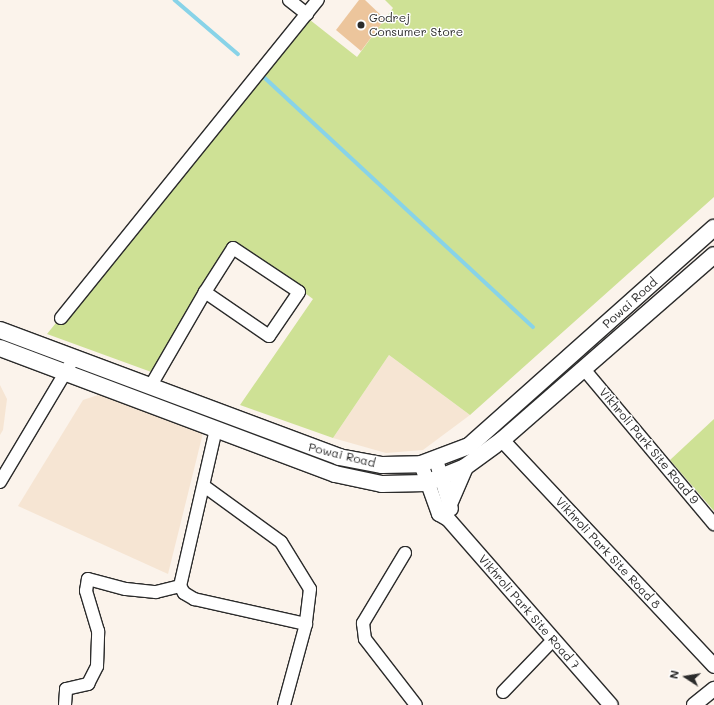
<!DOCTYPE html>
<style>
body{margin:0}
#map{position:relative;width:714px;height:705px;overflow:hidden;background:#fbf3eb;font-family:Mali,sans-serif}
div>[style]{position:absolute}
.built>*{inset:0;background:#f6e5d3}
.green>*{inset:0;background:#cee195}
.stream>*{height:3.5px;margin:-1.75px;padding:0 1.75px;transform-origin:1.75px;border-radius:1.75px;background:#88d3e8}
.building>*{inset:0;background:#ecc59c}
.roads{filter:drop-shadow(1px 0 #2b2b2b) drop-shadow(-1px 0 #2b2b2b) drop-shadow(0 1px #2b2b2b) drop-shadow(0 -1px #2b2b2b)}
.minor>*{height:12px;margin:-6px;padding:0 6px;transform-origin:6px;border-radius:6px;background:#fff}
.tertiary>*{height:14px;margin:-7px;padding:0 7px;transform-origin:7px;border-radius:7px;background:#fff}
.secondary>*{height:16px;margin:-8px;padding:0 8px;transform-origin:8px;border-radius:8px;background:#fff}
.dots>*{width:11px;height:11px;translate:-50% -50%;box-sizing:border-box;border:2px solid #fff;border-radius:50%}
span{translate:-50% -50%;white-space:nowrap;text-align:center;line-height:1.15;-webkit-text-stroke:3px #fff;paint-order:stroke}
.poi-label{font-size:12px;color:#2b2b2b}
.left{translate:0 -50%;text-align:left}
.street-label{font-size:12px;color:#2b2b2b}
.north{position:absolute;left:666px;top:657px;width:40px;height:40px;-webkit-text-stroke:3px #fff;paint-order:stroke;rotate:282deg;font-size:11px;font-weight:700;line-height:16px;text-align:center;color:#2b2b2b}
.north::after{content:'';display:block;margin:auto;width:14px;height:18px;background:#2b2b2b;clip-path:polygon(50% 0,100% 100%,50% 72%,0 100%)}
</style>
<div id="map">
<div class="built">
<div style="clip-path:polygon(389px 355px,470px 415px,423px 450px,386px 453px,333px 438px)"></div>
<div style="clip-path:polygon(0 385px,7px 399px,3px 430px,0 435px)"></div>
<div style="clip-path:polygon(101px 394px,203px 433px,168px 574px,18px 506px,83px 400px)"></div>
</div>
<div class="green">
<div style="clip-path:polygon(385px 0,714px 0,714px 197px,470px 415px,389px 355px,333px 438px,240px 405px,313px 299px,240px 245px,154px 373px,47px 334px,305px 16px,357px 57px,393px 8px)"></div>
<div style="clip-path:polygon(714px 419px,714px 511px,670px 460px)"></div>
</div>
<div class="stream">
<div style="left:175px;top:0;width:83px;rotate:40.6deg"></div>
<div style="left:262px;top:75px;width:370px;rotate:42.9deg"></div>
</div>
<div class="building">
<div style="clip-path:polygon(359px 0,365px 0,385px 19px,361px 51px,336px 30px)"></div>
</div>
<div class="roads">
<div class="minor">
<div style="left:289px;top:0;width:23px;rotate:38deg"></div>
<div style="left:61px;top:318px;width:409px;rotate:-51.1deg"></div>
<div style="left:583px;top:368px;width:204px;rotate:50deg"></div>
<div style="left:150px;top:387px;width:110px;rotate:-59.9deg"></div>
<div style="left:205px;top:292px;width:52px;rotate:-57.5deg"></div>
<div style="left:233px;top:248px;width:79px;rotate:33.7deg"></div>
<div style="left:299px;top:292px;width:53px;rotate:124.3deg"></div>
<div style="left:269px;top:336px;width:78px;rotate:-145.5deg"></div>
<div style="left:216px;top:429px;width:161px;rotate:102.9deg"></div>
<div style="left:180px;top:586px;width:8px;rotate:60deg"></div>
<div style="left:184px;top:593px;width:12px;rotate:31deg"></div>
<div style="left:194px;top:599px;width:115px;rotate:12.6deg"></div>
<div style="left:0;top:482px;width:144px;rotate:-59.2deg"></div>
<div style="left:204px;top:486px;width:95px;rotate:36deg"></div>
<div style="left:281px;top:542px;width:55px;rotate:58.3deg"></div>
<div style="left:310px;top:589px;width:35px;rotate:97deg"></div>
<div style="left:306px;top:624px;width:84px;rotate:105.2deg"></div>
<div style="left:405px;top:553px;width:82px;rotate:121deg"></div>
<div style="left:363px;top:623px;width:16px;rotate:83deg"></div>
<div style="left:365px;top:639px;width:83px;rotate:52.3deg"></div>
<div style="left:503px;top:692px;width:72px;rotate:-46.1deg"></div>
<div style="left:65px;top:705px;width:16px;rotate:-86deg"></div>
<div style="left:66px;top:689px;width:23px;rotate:-13deg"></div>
<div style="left:88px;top:684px;width:20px;rotate:-63deg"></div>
<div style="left:97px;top:666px;width:35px;rotate:-88deg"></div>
<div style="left:98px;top:631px;width:42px;rotate:-106.7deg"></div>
<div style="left:86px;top:591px;width:12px;rotate:-81deg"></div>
<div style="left:88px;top:579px;width:39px;rotate:15deg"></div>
<div style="left:126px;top:589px;width:30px;rotate:6deg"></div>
<div style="left:156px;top:592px;width:25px;rotate:-14deg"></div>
</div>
<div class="tertiary">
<div style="left:502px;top:440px;width:310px;rotate:46.8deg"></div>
<div style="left:436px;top:460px;width:51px;rotate:73deg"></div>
<div style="left:421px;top:464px;width:53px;rotate:70.2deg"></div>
<div style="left:439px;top:514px;width:10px;rotate:29deg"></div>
<div style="left:448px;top:519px;width:247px;rotate:48.8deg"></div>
<div style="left:694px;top:705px;width:26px;rotate:-39deg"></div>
</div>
<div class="secondary">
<div style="left:0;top:330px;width:362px;rotate:20.5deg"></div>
<div style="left:339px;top:457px;width:44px;rotate:10.5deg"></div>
<div style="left:382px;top:465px;width:39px;rotate:-1deg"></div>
<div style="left:421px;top:464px;width:51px;rotate:-20.6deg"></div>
<div style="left:469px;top:446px;width:328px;rotate:-41.7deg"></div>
<div style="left:0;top:348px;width:358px;rotate:20.6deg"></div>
<div style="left:335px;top:474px;width:48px;rotate:12deg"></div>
<div style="left:382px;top:484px;width:44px;rotate:-1.3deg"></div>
<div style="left:426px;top:483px;width:42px;rotate:-22.3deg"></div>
<div style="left:465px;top:467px;width:46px;rotate:-36.1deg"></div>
<div style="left:502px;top:440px;width:281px;rotate:-41.1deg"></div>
<div style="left:449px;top:504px;width:40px;rotate:-66.6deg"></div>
</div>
</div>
<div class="dots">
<div style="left:361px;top:25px;background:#2b2b2b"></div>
</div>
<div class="poi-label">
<span class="left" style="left:369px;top:25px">Godrej<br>Consumer Store</span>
</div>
<div class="street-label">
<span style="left:630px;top:303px;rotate:-42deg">Powai Road</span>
<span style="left:649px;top:446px;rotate:50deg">Vikhroli Park Site Road 9</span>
<span style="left:342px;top:455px;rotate:14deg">Powai Road</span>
<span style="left:608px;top:553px;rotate:47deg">Vikhroli Park Site Road 8</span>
<span style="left:529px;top:612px;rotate:49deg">Vikhroli Park Site Road 7</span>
</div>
<div class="north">N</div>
</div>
